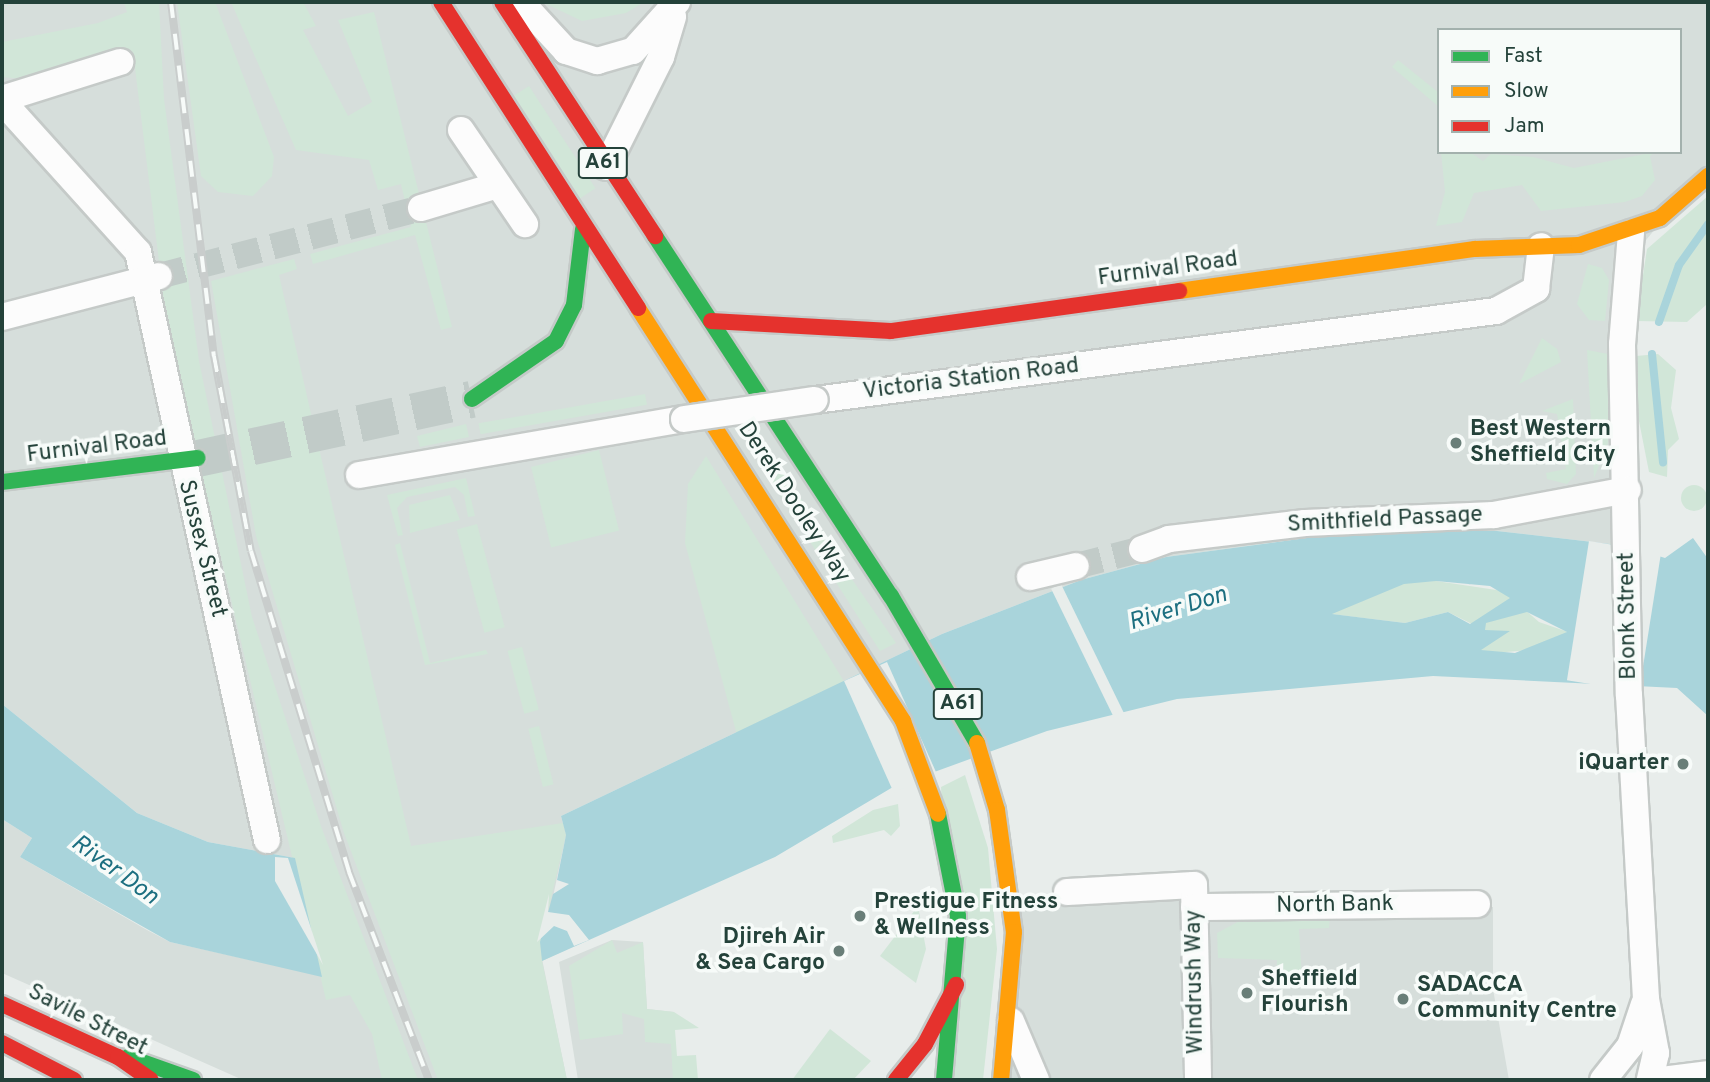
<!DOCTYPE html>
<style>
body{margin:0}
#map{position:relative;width:1710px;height:1082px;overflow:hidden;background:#e8edeb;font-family:Overpass,sans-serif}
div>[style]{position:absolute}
.built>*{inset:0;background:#d6dedb}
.green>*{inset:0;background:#d1e6d8;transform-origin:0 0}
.round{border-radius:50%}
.water>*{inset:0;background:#a9d4db}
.pier>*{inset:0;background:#e8edeb;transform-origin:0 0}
.stream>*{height:8px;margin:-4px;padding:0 4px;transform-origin:4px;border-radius:4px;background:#a9d4db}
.street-tunnel>*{height:26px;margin-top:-13px;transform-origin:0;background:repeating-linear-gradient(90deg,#c1cbc8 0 26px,transparent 0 39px)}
.secondary-tunnel>*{height:37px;margin-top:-18.5px;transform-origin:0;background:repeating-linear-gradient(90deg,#c1cbc8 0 37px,transparent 0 55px)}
.roads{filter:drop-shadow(2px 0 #c5cac8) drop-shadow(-2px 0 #c5cac8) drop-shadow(0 2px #c5cac8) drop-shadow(0 -2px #c5cac8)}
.street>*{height:26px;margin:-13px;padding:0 13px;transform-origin:13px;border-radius:13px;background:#fcfcfc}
.fast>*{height:16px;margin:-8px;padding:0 8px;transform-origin:8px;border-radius:8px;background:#30b455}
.slow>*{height:16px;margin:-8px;padding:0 8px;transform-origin:8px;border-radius:8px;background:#ff9f0a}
.jam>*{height:16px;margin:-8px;padding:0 8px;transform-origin:8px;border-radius:8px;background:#e5322d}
.rail>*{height:8px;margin-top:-4px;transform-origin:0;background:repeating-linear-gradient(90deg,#f7fbf9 0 16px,#c9cdcc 0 32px);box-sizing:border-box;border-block:2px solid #c9cdcc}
.bridges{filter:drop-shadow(2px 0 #c5cac8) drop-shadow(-2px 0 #c5cac8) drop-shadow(0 2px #c5cac8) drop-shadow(0 -2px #c5cac8)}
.street-bridge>*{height:26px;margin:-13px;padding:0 13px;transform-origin:13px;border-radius:13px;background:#fcfcfc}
.dots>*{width:19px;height:19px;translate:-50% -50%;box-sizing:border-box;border:4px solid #f7fbf9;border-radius:50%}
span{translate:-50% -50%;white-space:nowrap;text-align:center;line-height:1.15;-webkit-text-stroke:7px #f7fbf9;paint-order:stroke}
.shield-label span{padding:2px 5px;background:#f7fbf9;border:2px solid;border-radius:5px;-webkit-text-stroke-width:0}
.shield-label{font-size:21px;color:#24423a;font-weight:700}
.street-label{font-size:23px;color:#24423a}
.poi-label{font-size:23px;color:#24423a;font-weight:700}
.left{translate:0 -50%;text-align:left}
.right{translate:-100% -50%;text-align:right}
.water-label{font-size:24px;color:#1c6f80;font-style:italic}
.frame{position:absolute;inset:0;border:4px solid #24423a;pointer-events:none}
.legend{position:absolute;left:1437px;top:28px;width:245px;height:126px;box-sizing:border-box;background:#f7fbf9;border:2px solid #a3b1ad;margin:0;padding:9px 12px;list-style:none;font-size:21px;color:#24423a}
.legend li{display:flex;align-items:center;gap:14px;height:35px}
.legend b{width:35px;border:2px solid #a3b1ad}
</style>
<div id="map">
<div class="built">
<div style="clip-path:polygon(evenodd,2px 2px,1708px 2px,1708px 165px,1637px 251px,1627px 546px,1497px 531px,1358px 531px,1166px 557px,1081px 580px,942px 634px,561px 816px,566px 835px,541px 954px,567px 1080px,243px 1080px,2px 973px,2px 819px,32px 838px,20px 857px,147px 930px,170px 942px,322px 976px,295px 858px,208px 842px,137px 813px,2px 704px,2px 2px,1439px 30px,1680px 30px,1680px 152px,1439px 152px,1439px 30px)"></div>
<div style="clip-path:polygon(1194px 885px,1194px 907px,1493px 907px,1493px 989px,1509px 1080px,1001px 1080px,1010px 896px)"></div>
<div style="clip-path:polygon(612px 940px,643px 942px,647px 1009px,674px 1012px,673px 1080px,578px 1080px,559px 962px)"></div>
</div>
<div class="green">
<div style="clip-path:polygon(124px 2px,159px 2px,164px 99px,199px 361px,252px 617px,322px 829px,418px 1080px,382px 1080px,372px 1034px,350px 995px,326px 1000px,168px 334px,133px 52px,35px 80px,2px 77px,2px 42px,98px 23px,127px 12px)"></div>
<div style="clip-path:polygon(177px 2px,215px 2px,274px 157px,272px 176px,253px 196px,218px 192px,201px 176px)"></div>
<div style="clip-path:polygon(231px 2px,303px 2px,316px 26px,303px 30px,348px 116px,372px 102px,338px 20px,374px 12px,452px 327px,441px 330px,415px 235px,313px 264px,310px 254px,411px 227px,401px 184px,378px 190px,369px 160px,296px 150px)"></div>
<div style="clip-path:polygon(542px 2px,644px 2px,626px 13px,582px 21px)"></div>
<div style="clip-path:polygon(1398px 60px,1439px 93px,1439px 107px,1392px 67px)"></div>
<div style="left:529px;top:86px;width:122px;height:19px;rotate:57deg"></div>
<div style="clip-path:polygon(1441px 152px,1470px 152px,1483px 161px,1491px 154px,1533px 157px,1574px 168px,1655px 152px,1650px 156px,1655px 180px,1642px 196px,1625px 202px,1541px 211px,1522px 185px,1474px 193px,1462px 222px,1436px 226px,1445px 192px)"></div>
<div style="clip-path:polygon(1708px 196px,1706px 305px,1687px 322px,1636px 321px,1647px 249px)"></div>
<div style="clip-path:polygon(294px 259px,297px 269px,279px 275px,411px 846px,563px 823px,566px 835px,547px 915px,574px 946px,542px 961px,567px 1080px,438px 1080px,344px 833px,256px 536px,211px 281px)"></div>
<div style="clip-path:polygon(1588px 264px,1602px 268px,1609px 280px,1605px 321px,1589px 320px,1577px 304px)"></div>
<div style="clip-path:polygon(1542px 338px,1557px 349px,1561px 362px,1519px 384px)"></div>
<div style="clip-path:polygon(1587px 350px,1608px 354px,1608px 443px,1594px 478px)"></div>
<div style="clip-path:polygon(1658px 354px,1676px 370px,1671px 408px,1679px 439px,1668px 450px,1667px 477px,1649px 472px,1638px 416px,1636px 356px)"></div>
<div style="left:645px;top:394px;width:11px;height:169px;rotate:80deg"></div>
<div style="clip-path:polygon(1573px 399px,1576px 474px,1567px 484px,1547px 479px,1546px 473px,1566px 469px,1557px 414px,1542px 411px)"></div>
<div style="clip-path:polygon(466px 424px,469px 437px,420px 447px,417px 436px)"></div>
<div style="left:599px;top:450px;width:83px;height:70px;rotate:76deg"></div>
<div style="clip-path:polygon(706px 456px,845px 683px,737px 735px,685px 543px,688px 484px)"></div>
<div style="clip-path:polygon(778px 462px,849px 575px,896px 643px,880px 651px,764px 470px)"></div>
<div style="clip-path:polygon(466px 478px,475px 516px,468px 517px,464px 495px,455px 487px,407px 497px,397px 508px,403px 535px,398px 536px,387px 495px)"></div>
<div class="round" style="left:1681px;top:485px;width:26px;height:26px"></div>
<div style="clip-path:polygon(450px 495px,460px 520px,410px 533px,409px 505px)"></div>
<div style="left:477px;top:524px;width:107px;height:21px;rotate:75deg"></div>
<div style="clip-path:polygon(400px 543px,430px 663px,486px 650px,488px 654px,425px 665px,395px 545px)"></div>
<div style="clip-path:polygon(1436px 581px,1503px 591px,1539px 622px,1568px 632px,1528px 650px,1495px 653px,1480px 650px,1484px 630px,1448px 612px,1405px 623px,1331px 614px,1381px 582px)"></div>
<div style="left:522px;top:647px;width:65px;height:15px;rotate:75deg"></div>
<div style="left:539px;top:726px;width:60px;height:11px;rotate:76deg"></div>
<div style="clip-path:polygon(965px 775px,988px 848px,997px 949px,983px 1080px,955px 1080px,941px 787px)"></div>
<div style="clip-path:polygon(898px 804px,900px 826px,891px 836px,884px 830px,833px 843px,832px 836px,873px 810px)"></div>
<div style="clip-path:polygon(918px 906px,926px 949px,916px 983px,880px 956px)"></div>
<div style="clip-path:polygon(1247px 917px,1330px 917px,1329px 928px,1299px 929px,1302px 979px,1276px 980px,1277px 960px,1218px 958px,1217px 933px)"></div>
<div style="clip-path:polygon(612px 940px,617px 953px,643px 942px,647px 1009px,674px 1012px,699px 1028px,675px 1030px,677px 1056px,696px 1055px,698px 1080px,673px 1080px,671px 1044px,645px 1042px,644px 1019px,622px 1013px,623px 1034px,580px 1040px,569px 966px)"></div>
<div style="clip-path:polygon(830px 1029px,871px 1061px,853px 1080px,792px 1080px)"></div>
</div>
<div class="water">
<div style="clip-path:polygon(evenodd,1358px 531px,1497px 531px,1627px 546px,1665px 558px,1693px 538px,1708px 559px,1708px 716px,1677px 688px,1433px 676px,1177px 699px,1047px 731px,893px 787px,775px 857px,542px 961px,540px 942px,553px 894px,569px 884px,557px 880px,566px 835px,561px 816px,942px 634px,1081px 580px,1166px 557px,1358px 531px,1436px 581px,1490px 586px,1510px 598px,1470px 624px,1448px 612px,1405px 623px,1332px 614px,1404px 584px,1436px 581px,1358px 531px,1527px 612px,1567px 632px,1515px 653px,1481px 650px,1510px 631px,1485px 630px,1486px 623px,1527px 612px)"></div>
<div style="clip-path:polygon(2px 704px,137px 813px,208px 842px,295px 858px,322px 977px,170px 942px,20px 857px,32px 838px,2px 819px)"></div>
</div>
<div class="pier">
<div style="left:1589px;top:541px;width:73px;height:141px;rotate:9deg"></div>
<div style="left:1061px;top:584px;width:146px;height:11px;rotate:64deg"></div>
<div style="left:887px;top:662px;width:122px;height:47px;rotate:66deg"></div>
<div style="clip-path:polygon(275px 857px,288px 858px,323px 965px,275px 881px)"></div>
<div style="clip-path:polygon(549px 894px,548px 912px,569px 915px,589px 940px,574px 946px,567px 931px,554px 926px,537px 942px)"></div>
</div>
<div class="stream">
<div style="left:1659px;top:322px;width:60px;rotate:-70.7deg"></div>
<div style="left:1679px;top:265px;width:50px;rotate:-54.7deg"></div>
<div style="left:1652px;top:354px;width:109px;rotate:84.2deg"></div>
</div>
<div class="street-tunnel">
<div style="left:159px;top:276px;width:271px;rotate:-14.5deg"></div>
<div style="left:1076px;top:566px;width:68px;rotate:-14.4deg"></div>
</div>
<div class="secondary-tunnel">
<div style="left:198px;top:458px;width:280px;rotate:-12.2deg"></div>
</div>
<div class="roads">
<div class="street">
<div style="left:521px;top:2px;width:67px;rotate:47.4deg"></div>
<div style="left:566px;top:51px;width:33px;rotate:18deg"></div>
<div style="left:597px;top:61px;width:37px;rotate:-16deg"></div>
<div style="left:633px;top:51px;width:66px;rotate:-48.1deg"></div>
<div style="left:2px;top:99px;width:124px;rotate:-17.4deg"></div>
<div style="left:2px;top:101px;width:203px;rotate:48deg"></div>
<div style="left:138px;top:252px;width:602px;rotate:77.63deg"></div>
<div style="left:461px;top:130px;width:114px;rotate:55.8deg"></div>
<div style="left:606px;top:167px;width:123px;rotate:-63.4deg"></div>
<div style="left:661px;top:57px;width:42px;rotate:-73.3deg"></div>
<div style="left:421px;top:208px;width:80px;rotate:-16.6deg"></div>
<div style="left:1631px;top:233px;width:111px;rotate:94.6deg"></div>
<div style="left:1622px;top:344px;width:351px;rotate:88.9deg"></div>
<div style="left:1629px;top:695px;width:304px;rotate:86.8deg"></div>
<div style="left:1646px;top:999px;width:55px;rotate:79.5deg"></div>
<div style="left:1656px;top:1053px;width:28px;rotate:103deg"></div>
<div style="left:2px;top:317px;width:162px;rotate:-14.6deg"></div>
<div style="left:815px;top:400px;width:687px;rotate:-7.45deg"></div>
<div style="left:1496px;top:311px;width:46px;rotate:-28.8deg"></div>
<div style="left:1536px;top:289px;width:43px;rotate:-83.4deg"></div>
<div style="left:359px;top:475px;width:330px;rotate:-9.8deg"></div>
<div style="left:1142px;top:549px;width:29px;rotate:-20deg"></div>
<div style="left:1169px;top:539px;width:137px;rotate:-6.7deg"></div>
<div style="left:1305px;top:523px;width:189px;rotate:-2.4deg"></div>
<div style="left:1494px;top:515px;width:136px;rotate:-10.6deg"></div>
<div style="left:1030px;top:577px;width:47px;rotate:-13.4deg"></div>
<div style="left:1067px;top:892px;width:127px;rotate:-3.2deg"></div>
<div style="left:1194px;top:885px;width:195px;rotate:88.8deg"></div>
<div style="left:1194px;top:907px;width:283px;rotate:-0.6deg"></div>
<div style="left:1011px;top:1021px;width:64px;rotate:67deg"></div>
<div style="left:1603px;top:1080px;width:43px;rotate:-51.5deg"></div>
<div style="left:1630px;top:1046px;width:44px;rotate:-71.6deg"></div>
<div style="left:1662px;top:1080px;width:46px;rotate:-7.4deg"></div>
</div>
<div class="fast">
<div style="left:655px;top:236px;width:430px;rotate:56.8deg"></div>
<div style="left:891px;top:596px;width:170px;rotate:59.7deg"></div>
<div style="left:472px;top:399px;width:102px;rotate:-34.6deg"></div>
<div style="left:556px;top:341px;width:40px;rotate:-63.4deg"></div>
<div style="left:574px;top:305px;width:76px;rotate:-83.2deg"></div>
<div style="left:2px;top:482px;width:197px;rotate:-7deg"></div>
<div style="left:938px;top:814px;width:104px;rotate:78.9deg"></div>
<div style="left:958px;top:916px;width:165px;rotate:94.9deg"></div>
<div style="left:128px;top:1057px;width:69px;rotate:19.5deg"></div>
</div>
<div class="slow">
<div style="left:1179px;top:291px;width:299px;rotate:-8.1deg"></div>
<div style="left:1475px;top:249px;width:104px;rotate:-2.2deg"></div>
<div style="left:1579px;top:245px;width:85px;rotate:-18.4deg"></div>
<div style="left:1660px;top:218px;width:64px;rotate:-41.2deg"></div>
<div style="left:638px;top:308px;width:491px;rotate:57.3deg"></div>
<div style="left:903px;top:721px;width:99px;rotate:69.4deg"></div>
<div style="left:977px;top:743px;width:70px;rotate:73.4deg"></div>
<div style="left:997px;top:810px;width:123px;rotate:82.1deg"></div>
<div style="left:1014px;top:932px;width:149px;rotate:95deg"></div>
</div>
<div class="jam">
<div style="left:441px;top:2px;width:364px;rotate:57.2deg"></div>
<div style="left:502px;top:2px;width:280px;rotate:56.8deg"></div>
<div style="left:711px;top:321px;width:180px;rotate:3.2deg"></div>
<div style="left:891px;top:331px;width:291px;rotate:-7.9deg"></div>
<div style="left:2px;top:1004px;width:128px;rotate:24.6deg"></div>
<div style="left:118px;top:1057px;width:40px;rotate:34.9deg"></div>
<div style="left:2px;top:1043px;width:81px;rotate:27.2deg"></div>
<div style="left:896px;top:1080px;width:46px;rotate:-51.1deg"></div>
<div style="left:925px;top:1044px;width:67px;rotate:-62.3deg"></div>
</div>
</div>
<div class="rail">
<div style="left:171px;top:2px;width:357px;rotate:83.1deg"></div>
<div style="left:214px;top:356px;width:198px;rotate:79.3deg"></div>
<div style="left:251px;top:551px;width:336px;rotate:73deg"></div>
<div style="left:349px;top:872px;width:223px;rotate:69deg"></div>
</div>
<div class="bridges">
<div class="street-bridge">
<div style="left:684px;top:419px;width:132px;rotate:-8.3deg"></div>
</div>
</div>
<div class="dots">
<div style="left:1456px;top:443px;background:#697e78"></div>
<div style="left:1683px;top:764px;background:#697e78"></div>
<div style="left:860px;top:916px;background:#697e78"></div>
<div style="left:839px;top:951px;background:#697e78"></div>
<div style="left:1247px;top:993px;background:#697e78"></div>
<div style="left:1403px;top:999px;background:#697e78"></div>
</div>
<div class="shield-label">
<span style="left:603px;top:163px">A61</span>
<span style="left:958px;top:704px">A61</span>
</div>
<div class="street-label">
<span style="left:1168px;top:270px;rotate:-8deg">Furnival Road</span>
<span style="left:971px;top:380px;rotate:-7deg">Victoria Station Road</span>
<span style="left:97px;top:448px;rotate:-7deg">Furnival Road</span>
<span style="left:793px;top:503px;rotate:57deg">Derek Dooley Way</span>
<span style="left:1385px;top:521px;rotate:-3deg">Smithfield Passage</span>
<span style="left:201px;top:549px;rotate:76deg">Sussex Street</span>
<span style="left:1629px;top:616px;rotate:-91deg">Blonk Street</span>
<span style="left:1335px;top:906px;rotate:-1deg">North Bank</span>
<span style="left:1196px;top:982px;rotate:-91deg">Windrush Way</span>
<span style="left:87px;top:1021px;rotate:27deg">Savile Street</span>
</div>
<div class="poi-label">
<span class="left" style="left:1470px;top:443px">Best Western<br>Sheffield City</span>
<span class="right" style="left:1669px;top:764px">iQuarter</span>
<span class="left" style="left:874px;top:916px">Prestigue Fitness<br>&amp; Wellness</span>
<span class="right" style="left:825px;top:951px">Djireh Air<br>&amp; Sea Cargo</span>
<span class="left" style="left:1261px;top:993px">Sheffield<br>Flourish</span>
<span class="left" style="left:1417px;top:999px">SADACCA<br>Community Centre</span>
</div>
<div class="water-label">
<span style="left:1178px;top:610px;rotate:-17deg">River Don</span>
<span style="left:114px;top:871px;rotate:36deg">River Don</span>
</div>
<div class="frame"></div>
<ul class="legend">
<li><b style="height:9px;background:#30b455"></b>Fast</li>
<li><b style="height:9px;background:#ff9f0a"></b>Slow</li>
<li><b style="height:9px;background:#e5322d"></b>Jam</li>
</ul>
</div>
